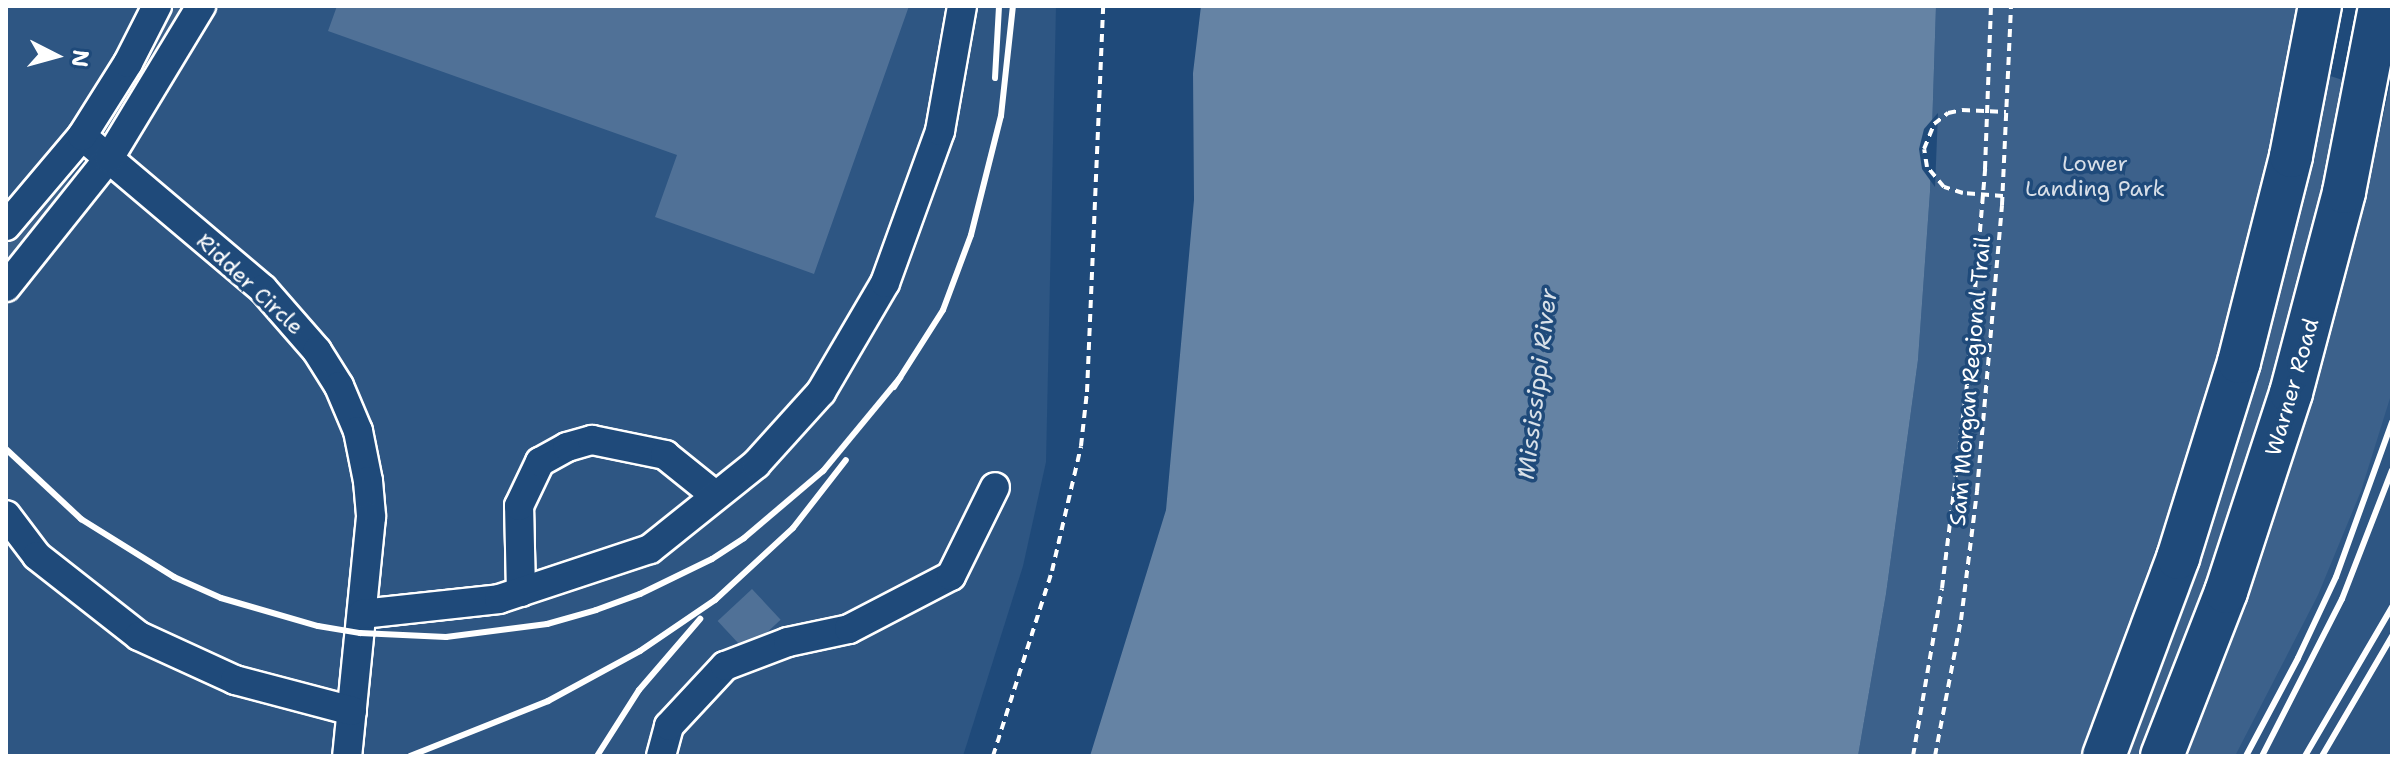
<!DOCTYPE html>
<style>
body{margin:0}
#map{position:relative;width:2398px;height:762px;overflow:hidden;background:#1f4a7a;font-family:"Shantell Sans",sans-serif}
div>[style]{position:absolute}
.built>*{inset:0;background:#2e5683}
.green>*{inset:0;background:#3c618b}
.water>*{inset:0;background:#6583a4}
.pier>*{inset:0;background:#1f4a7a}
.building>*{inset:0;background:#507197;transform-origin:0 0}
.path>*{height:4px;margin-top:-2px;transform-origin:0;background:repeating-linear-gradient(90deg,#fff 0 8px,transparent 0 14px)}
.roads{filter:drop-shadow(2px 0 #fff) drop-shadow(-2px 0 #fff) drop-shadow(0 2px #fff) drop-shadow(0 -2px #fff)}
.minor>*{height:28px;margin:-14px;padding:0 14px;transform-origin:14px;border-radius:14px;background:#1f4a7a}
.highway>*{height:42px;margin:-21px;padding:0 21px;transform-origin:21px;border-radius:21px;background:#1f4a7a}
.rail>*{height:6px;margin:-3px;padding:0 3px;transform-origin:3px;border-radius:3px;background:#fff}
span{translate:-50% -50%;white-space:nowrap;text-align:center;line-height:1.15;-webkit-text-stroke:7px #1f4a7a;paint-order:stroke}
.park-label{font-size:22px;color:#d8dfe8}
.street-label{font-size:22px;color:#fff}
.water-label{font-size:24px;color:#d8e0e8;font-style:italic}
.frame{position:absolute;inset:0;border:8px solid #fff;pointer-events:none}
.north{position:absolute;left:16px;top:16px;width:80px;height:80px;-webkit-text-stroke:6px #1f4a7a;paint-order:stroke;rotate:96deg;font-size:22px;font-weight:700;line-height:32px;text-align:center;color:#fff}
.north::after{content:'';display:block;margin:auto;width:28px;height:36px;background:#fff;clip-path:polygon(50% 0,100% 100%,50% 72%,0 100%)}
</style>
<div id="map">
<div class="built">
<div style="clip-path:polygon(6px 6px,1056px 6px,1046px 462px,1023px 566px,963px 756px,6px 756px)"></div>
<div style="clip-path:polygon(2392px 376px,2392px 756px,2230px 756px)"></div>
</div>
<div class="green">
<div style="clip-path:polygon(170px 6px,183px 6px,148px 70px,140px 71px,138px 67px)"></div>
<div style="clip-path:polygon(1936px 6px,2297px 6px,2264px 171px,2219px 349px,2165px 524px,2079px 756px,1858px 756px,1886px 594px,1918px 360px,1930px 192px)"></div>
<div style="clip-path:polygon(2324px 74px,2352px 83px,2269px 412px,2145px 756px,2121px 756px)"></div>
<div style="clip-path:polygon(2392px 75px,2391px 395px,2361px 491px,2318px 595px,2235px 756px,2186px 756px,2261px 561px,2316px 390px,2360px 223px)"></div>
<div style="clip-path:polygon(63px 178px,69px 179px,68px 187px,6px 262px,6px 244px)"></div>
</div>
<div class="water">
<div style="clip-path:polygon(1201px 6px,1936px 6px,1930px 192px,1918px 360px,1886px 594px,1858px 756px,1090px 756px,1166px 510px,1194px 200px,1193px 73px)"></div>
</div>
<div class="pier">
<div style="clip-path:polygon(1937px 114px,1938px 113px,1935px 187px,1922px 169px,1919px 149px,1924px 129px)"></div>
</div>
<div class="building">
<div style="clip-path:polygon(337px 6px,909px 6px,814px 274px,655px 217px,677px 155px,328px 31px)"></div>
<div style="left:752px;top:589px;width:42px;height:47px;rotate:47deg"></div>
</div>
<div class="path">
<div style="left:2003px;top:196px;width:40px;rotate:-175.7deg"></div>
<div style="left:1963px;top:193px;width:20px;rotate:-162deg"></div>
<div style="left:1944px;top:187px;width:26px;rotate:-130deg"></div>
<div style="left:1927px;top:167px;width:18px;rotate:-99deg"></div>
<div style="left:1924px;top:149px;width:27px;rotate:-68deg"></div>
<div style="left:1934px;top:124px;width:18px;rotate:-38deg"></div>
<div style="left:1948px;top:113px;width:14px;rotate:-12deg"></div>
<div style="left:1962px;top:110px;width:44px;rotate:2.6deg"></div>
<div style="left:993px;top:756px;width:194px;rotate:-72.3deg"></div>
<div style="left:1052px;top:571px;width:128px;rotate:-76.9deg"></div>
<div style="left:1081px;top:446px;width:54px;rotate:-83.7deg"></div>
<div style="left:1087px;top:392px;width:386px;rotate:-87.6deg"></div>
<div style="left:1913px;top:756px;width:170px;rotate:-80.2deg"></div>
<div style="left:1942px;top:588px;width:205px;rotate:-83deg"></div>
<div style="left:1967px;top:385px;width:217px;rotate:-85.2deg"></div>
<div style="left:1985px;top:169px;width:163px;rotate:-87.9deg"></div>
<div style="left:1935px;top:756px;width:138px;rotate:-79.2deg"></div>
<div style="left:1961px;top:620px;width:130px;rotate:-82.9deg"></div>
<div style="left:1977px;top:491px;width:287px;rotate:-85deg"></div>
<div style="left:2002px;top:205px;width:199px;rotate:-87.4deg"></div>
</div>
<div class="roads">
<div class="minor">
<div style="left:82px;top:136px;width:237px;rotate:40.2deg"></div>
<div style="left:263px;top:289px;width:82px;rotate:48.9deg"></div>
<div style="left:317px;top:351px;width:41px;rotate:57.8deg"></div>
<div style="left:339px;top:386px;width:49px;rotate:67.1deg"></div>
<div style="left:358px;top:431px;width:51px;rotate:78.7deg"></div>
<div style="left:368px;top:481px;width:36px;rotate:85deg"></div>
<div style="left:371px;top:517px;width:240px;rotate:95.7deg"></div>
<div style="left:6px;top:226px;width:118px;rotate:-49.8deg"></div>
<div style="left:82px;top:136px;width:86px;rotate:-57.8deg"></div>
<div style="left:128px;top:63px;width:64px;rotate:-63deg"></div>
<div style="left:6px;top:287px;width:165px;rotate:-51.4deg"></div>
<div style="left:109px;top:158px;width:178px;rotate:-58.8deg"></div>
<div style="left:6px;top:515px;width:51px;rotate:52.9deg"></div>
<div style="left:37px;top:556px;width:130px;rotate:38.1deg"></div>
<div style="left:139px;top:636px;width:106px;rotate:24.6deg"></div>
<div style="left:235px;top:680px;width:121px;rotate:14.8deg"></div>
<div style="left:521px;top:592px;width:86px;rotate:-91.3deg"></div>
<div style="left:519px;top:506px;width:49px;rotate:-64.5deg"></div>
<div style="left:540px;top:462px;width:31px;rotate:-29deg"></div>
<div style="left:567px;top:447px;width:26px;rotate:-16deg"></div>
<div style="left:592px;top:440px;width:75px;rotate:11.6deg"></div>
<div style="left:665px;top:455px;width:65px;rotate:38.8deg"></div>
<div style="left:362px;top:614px;width:138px;rotate:-6.2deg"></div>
<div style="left:499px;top:599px;width:159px;rotate:-18.3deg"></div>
<div style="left:650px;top:549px;width:136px;rotate:-38.7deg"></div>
<div style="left:756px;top:464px;width:97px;rotate:-47.9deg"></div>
<div style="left:821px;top:392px;width:126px;rotate:-59.6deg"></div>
<div style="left:885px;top:283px;width:162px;rotate:-70.1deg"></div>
<div style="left:940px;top:131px;width:127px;rotate:-80deg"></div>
<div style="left:661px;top:756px;width:31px;rotate:-75deg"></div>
<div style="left:669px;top:726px;width:82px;rotate:-47deg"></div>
<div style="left:725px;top:666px;width:67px;rotate:-20.9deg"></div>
<div style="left:788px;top:642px;width:62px;rotate:-12deg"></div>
<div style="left:849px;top:629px;width:115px;rotate:-27.5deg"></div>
<div style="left:951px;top:576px;width:99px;rotate:-63.7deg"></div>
</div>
<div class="highway">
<div style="left:2104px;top:756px;width:211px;rotate:-69.5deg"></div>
<div style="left:2178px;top:558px;width:205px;rotate:-72.7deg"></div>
<div style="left:2239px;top:362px;width:212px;rotate:-75.8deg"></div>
<div style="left:2291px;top:156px;width:153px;rotate:-79.1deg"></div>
<div style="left:2162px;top:756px;width:176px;rotate:-68.7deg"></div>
<div style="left:2226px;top:592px;width:209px;rotate:-71.9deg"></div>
<div style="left:2291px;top:393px;width:208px;rotate:-75.2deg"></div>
<div style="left:2344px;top:192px;width:189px;rotate:-79deg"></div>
</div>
</div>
<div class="rail">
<div style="left:995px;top:78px;width:72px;rotate:-86.8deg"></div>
<div style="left:894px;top:387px;width:91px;rotate:-57.5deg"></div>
<div style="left:943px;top:310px;width:80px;rotate:-69.5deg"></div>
<div style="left:971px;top:235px;width:123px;rotate:-75.9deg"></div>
<div style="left:1001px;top:116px;width:111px;rotate:-83.8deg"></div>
<div style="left:6px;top:449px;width:103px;rotate:43deg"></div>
<div style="left:81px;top:519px;width:110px;rotate:31.9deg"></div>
<div style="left:174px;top:577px;width:51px;rotate:24.1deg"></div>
<div style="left:221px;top:598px;width:101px;rotate:16.1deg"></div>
<div style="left:318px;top:626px;width:43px;rotate:9.5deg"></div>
<div style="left:360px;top:633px;width:86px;rotate:2.7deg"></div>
<div style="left:446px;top:637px;width:102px;rotate:-7.3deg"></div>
<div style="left:547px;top:624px;width:51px;rotate:-15.9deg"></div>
<div style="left:596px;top:610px;width:47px;rotate:-20deg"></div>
<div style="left:640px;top:594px;width:80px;rotate:-25.9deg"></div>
<div style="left:712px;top:559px;width:38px;rotate:-33deg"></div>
<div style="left:744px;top:538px;width:104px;rotate:-40.3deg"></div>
<div style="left:823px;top:471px;width:121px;rotate:-50.4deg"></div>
<div style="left:410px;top:756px;width:149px;rotate:-21.7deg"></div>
<div style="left:548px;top:701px;width:105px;rotate:-28.5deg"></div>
<div style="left:640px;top:651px;width:91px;rotate:-34.2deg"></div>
<div style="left:715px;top:600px;width:106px;rotate:-42.7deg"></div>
<div style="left:793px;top:528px;width:86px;rotate:-52.1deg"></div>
<div style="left:597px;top:756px;width:78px;rotate:-57.5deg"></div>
<div style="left:639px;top:690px;width:94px;rotate:-49.3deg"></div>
<div style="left:2246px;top:756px;width:111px;rotate:-62deg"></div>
<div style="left:2298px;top:658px;width:89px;rotate:-64.9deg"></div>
<div style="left:2336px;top:577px;width:165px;rotate:-70.1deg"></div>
<div style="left:2262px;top:756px;width:176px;rotate:-63deg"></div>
<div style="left:2342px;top:599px;width:138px;rotate:-68.8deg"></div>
<div style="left:2305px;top:756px;width:173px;rotate:-59.7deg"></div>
<div style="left:2322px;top:756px;width:139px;rotate:-59.7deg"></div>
</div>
<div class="park-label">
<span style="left:2095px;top:176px">Lower<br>Landing Park</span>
</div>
<div class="street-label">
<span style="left:250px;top:284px;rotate:43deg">Ridder Circle</span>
<span style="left:1970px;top:381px;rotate:-85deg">Sam Morgan Regional Trail</span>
<span style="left:2292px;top:387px;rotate:-74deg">Warner Road</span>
</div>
<div class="water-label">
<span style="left:1538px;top:384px;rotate:-83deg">Mississippi River</span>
</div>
<div class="frame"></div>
<div class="north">N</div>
</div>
